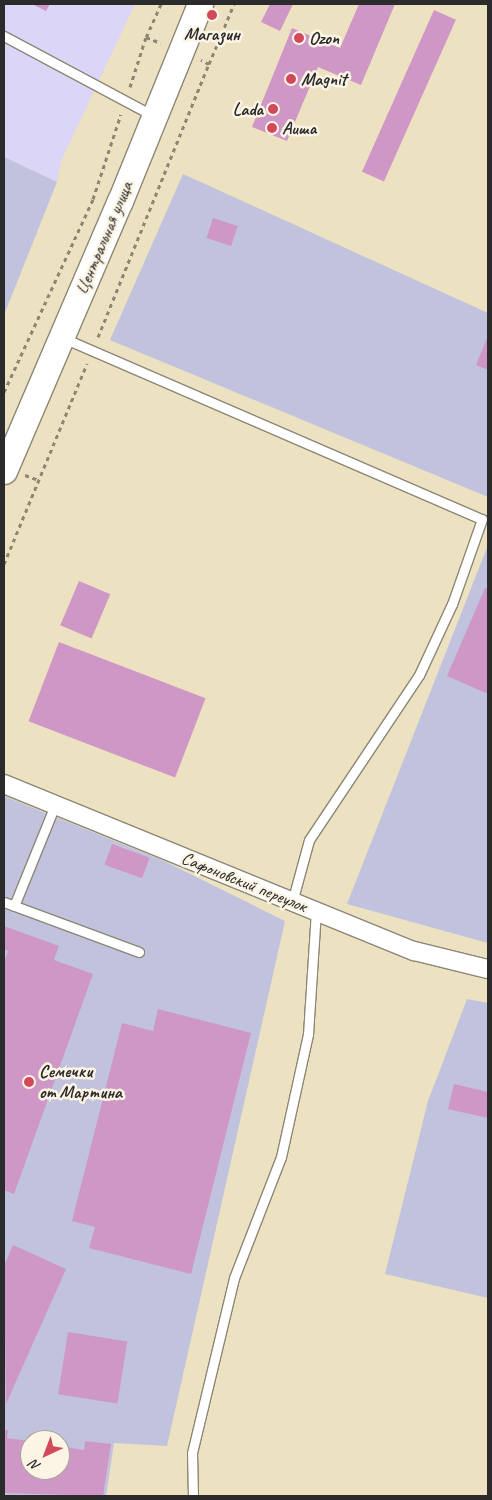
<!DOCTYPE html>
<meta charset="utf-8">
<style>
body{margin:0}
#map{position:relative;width:492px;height:1500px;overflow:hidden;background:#ece1c0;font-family:Caveat,sans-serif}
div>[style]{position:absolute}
.built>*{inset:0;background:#dbd6f7}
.industrial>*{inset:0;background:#c1c2dd}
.building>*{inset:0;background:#cf97c6;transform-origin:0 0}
.path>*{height:3px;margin-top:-1.5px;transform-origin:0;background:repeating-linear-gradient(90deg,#8c8676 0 4px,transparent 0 8px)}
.roads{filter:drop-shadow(1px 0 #8c8676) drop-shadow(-1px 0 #8c8676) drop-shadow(0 1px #8c8676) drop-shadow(0 -1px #8c8676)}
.service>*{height:9px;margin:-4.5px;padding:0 4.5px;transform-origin:4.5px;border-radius:4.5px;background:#fff}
.minor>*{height:18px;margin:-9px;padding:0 9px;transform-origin:9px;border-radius:9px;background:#fff}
.secondary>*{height:25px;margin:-12.5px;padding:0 12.5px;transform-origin:12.5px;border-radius:12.5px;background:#fff}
.dots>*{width:14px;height:14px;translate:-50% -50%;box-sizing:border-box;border:2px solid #fcf5e5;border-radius:50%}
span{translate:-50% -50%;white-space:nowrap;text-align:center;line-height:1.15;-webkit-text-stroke:5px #fcf5e5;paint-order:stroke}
.poi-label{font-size:18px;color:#2b2b2b;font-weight:700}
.left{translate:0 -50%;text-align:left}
.right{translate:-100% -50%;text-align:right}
.street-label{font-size:18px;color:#2b2b2b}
.frame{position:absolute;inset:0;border:5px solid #2b2b2b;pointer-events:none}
.north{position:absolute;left:20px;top:1430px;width:50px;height:50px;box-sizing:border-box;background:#fcf5e5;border:1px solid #a8a49b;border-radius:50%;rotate:223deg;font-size:14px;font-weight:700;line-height:20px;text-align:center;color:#2b2b2b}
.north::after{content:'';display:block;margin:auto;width:18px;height:22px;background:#d1495b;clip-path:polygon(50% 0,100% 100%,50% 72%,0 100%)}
</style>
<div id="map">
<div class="built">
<div style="clip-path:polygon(4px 4px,135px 4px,61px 161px,57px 182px,4px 157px)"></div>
</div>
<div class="industrial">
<div style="clip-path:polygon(4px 157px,57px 182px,4px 315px)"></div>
<div style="clip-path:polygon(183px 174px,488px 313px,488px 497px,110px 340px)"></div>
<div style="clip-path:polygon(488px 545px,488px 943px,347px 904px)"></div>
<div style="clip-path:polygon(evenodd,4px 796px,164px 861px,285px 921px,167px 1446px,114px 1443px,106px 1496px,4px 1496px,4px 796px,30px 1440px,60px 1440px,60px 1470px,30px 1470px,30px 1440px)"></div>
<div style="clip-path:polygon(467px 999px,488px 1003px,488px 1298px,385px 1274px,428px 1101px)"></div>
</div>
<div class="building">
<div style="clip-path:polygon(32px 4px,50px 4px,46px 11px)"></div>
<div style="clip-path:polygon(270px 4px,293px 4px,280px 31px,261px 22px)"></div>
<div style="clip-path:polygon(359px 4px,395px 4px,361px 85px,318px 67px,287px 141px,252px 127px,292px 28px,340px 48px)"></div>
<div style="left:434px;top:10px;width:24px;height:177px;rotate:24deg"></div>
<div style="left:213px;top:218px;width:26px;height:21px;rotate:18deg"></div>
<div style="clip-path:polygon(488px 336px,488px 370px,476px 365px)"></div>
<div style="left:79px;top:581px;width:34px;height:48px;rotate:23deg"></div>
<div style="clip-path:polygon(485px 588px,488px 589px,488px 694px,447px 676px)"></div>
<div style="left:59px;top:642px;width:157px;height:85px;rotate:21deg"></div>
<div style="left:112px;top:844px;width:40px;height:22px;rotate:20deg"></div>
<div style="clip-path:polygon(4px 926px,59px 946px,54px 960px,93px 974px,14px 1194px,4px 1190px,4px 963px,8px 951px,4px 949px)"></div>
<div style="clip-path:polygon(158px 1009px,251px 1033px,191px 1274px,89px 1248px,95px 1227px,72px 1221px,122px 1023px,153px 1031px)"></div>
<div style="clip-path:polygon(454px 1084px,488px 1092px,488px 1118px,448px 1109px)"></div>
<div style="clip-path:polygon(13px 1245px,66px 1269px,6px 1404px,4px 1266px)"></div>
<div style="left:68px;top:1332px;width:60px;height:63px;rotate:9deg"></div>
<div style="clip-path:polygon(4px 1430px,8px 1430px,7px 1438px,30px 1441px,30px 1470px,60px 1470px,60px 1446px,84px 1450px,85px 1441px,111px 1444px,103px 1496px,4px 1493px)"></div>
</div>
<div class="path">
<div style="left:161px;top:4px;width:36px;rotate:114deg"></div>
<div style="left:146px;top:37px;width:16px;rotate:22deg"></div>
<div style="left:209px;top:64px;width:65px;rotate:-67.4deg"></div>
<div style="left:130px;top:87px;width:52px;rotate:-72.3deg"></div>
<div style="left:98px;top:337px;width:295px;rotate:-67.9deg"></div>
<div style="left:209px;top:64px;width:9px;rotate:-153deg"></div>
<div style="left:4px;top:392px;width:213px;rotate:-65.2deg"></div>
<div style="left:93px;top:199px;width:89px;rotate:-71.8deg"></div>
<div style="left:25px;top:475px;width:15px;rotate:20deg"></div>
<div style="left:4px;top:564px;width:217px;rotate:-67.5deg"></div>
</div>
<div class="roads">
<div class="service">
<div style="left:4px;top:36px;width:170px;rotate:28.1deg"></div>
<div style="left:63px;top:338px;width:456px;rotate:23.4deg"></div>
<div style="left:482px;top:519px;width:90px;rotate:109.4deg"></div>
<div style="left:452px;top:604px;width:78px;rotate:114.9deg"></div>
<div style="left:419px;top:675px;width:198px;rotate:123.7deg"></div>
<div style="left:309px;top:840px;width:64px;rotate:105.3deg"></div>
<div style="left:4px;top:902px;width:144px;rotate:20.3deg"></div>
<div style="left:14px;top:906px;width:109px;rotate:-67.9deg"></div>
<div style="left:193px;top:1496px;width:43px;rotate:-91.3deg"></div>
<div style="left:192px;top:1453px;width:180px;rotate:-76.5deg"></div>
<div style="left:234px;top:1278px;width:130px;rotate:-68.8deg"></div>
<div style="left:281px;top:1157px;width:126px;rotate:-77.6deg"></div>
<div style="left:308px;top:1034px;width:123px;rotate:-86.3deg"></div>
</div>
<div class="minor">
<div style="left:4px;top:784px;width:443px;rotate:22.2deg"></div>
<div style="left:414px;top:951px;width:76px;rotate:13.7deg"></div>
</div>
<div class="secondary">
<div style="left:4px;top:471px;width:294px;rotate:-66.8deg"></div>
<div style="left:120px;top:201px;width:213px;rotate:-67.9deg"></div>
</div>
</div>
<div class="dots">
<div style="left:212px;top:15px;background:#d1495b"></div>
<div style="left:299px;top:38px;background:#d1495b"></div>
<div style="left:291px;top:79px;background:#d1495b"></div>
<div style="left:273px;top:109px;background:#d1495b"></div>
<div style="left:272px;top:128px;background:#d1495b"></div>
<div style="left:29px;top:1082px;background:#d1495b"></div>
</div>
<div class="poi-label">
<span style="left:212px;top:34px">Магазин</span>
<span class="left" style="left:309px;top:38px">Ozon</span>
<span class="left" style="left:301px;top:79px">Magnit</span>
<span class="right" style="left:263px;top:109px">Lada</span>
<span class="left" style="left:282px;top:128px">Аиша</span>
<span class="left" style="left:39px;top:1082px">Семечки<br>от Мартина</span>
</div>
<div class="street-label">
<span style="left:104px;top:238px;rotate:-67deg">Центральная улица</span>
<span style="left:244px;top:882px;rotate:22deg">Сафоновский переулок</span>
</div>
<div class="frame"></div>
<div class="north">N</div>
</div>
